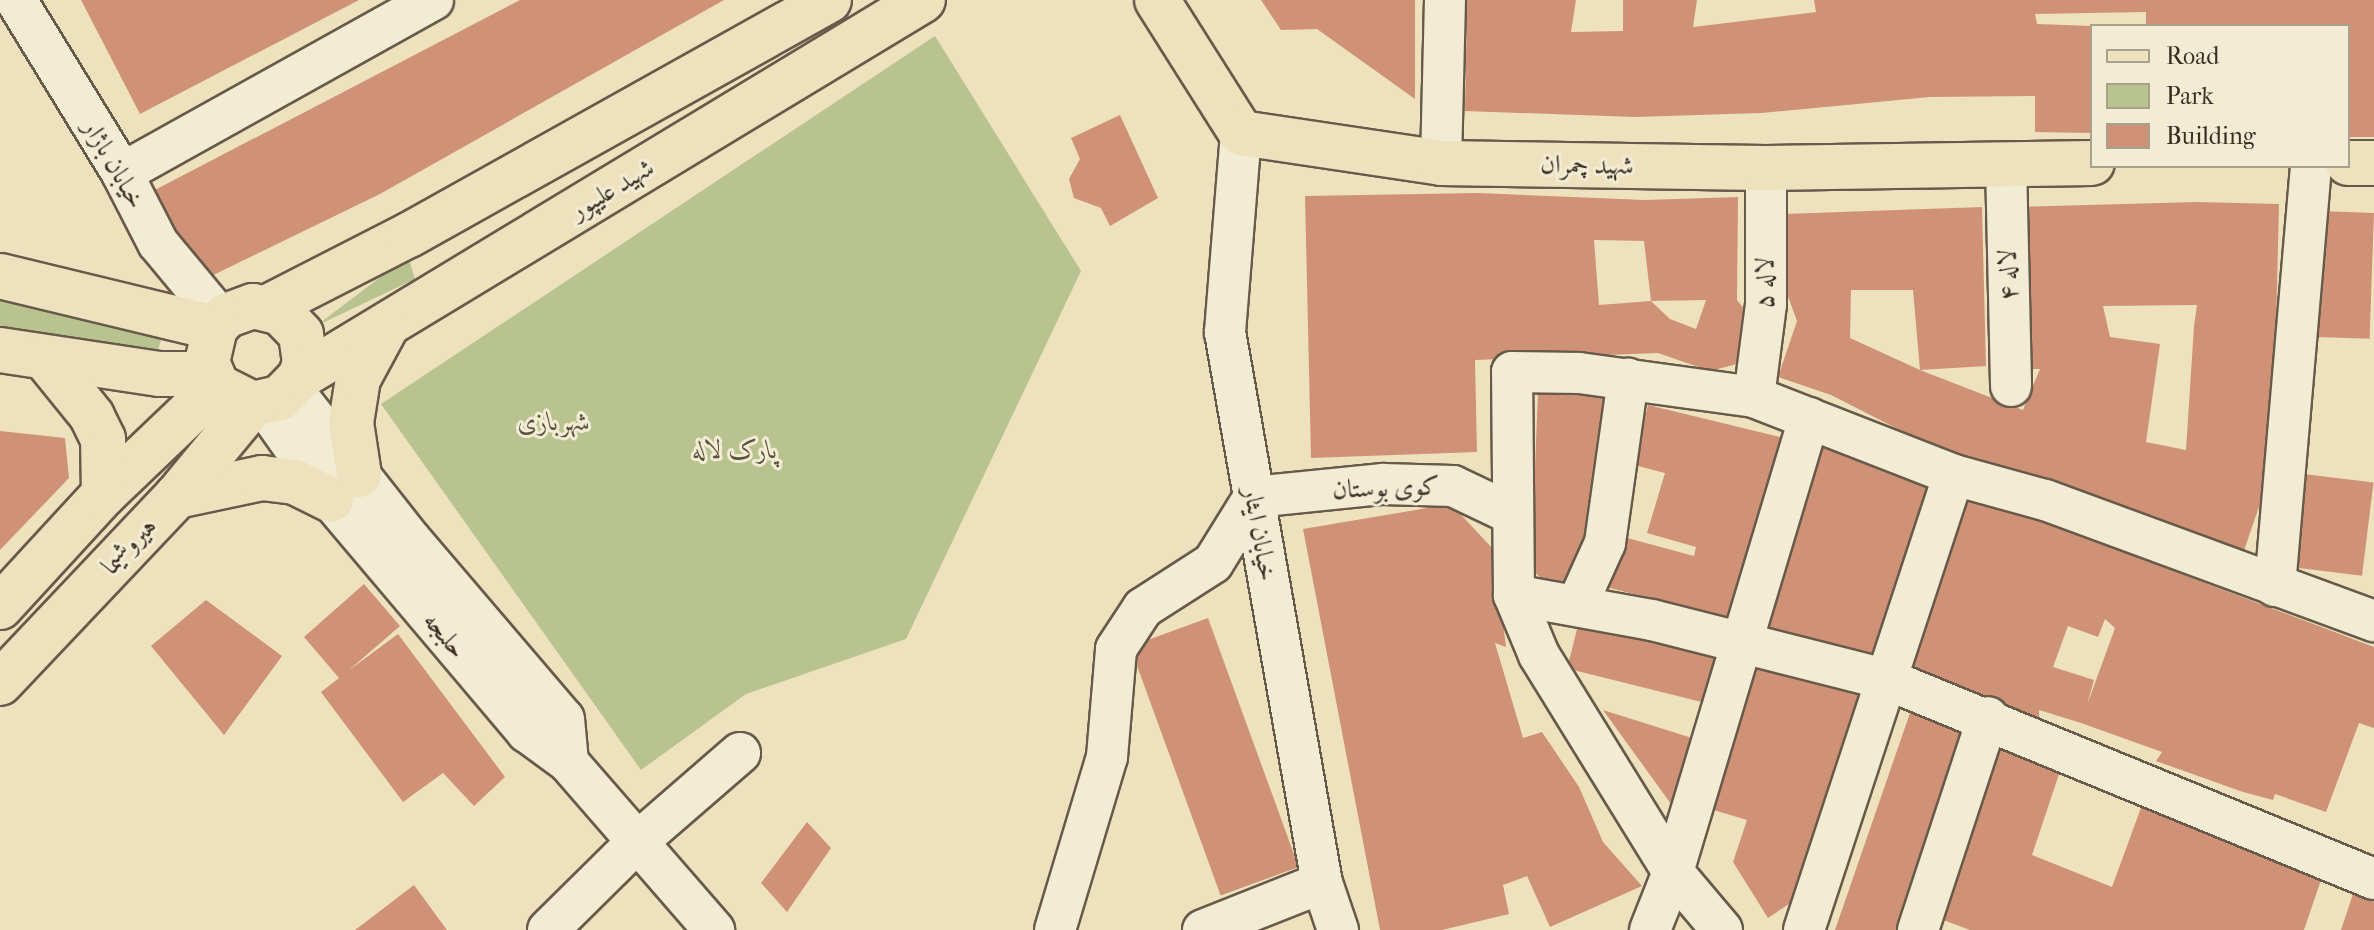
<!DOCTYPE html>
<meta charset="utf-8">
<style>
body{margin:0}
#map{position:relative;width:2374px;height:930px;overflow:hidden;background:#ede2bd;font-family:"IM FELL French Canon",Amiri,serif}
div>[style]{position:absolute}
.green>*{inset:0;background:#b9c390}
.building>*{inset:0;background:#d09276;transform-origin:0 0}
.roads{filter:drop-shadow(2px 0 #685a4a) drop-shadow(-2px 0 #685a4a) drop-shadow(0 2px #685a4a) drop-shadow(0 -2px #685a4a)}
.minor>*{height:40px;margin:-20px;padding:0 20px;transform-origin:20px;border-radius:20px;background:#f3ecd4}
.major>*{height:44px;margin:-22px;padding:0 22px;transform-origin:22px;border-radius:22px;background:#ede2bd}
span{translate:-50% -50%;white-space:nowrap;text-align:center;line-height:1.15;-webkit-text-stroke:6px #f3ecd4;paint-order:stroke}
.street-label{font-size:26px;color:#3b2d24}
.park-label{font-size:26px;color:#5a523f;font-style:italic}
.legend{position:absolute;left:2090px;top:24px;width:260px;height:144px;box-sizing:border-box;background:#f3ecd4;border:2px solid #a9a08e;margin:0;padding:10px 14px;list-style:none;font-size:24px;color:#3b2d24}
.legend li{display:flex;align-items:center;gap:16px;height:40px}
.legend b{width:40px;border:2px solid #a9a08e}
</style>
<div id="map">
<div class="green">
<div style="clip-path:polygon(935px 36px,1081px 271px,906px 639px,746px 694px,641px 770px,381px 404px)"></div>
<div style="clip-path:polygon(408px 256px,415px 279px,316px 326px)"></div>
<div style="clip-path:polygon(0 293px,164px 331px,156px 356px,0 345px)"></div>
</div>
<div class="building">
<div style="clip-path:polygon(81px 0,359px 0,140px 114px)"></div>
<div style="clip-path:polygon(520px 0,724px 0,380px 194px,203px 280px,151px 192px)"></div>
<div style="clip-path:polygon(1261px 0,1415px 0,1415px 99px,1317px 29px,1281px 30px)"></div>
<div style="clip-path:polygon(1467px 0,1576px 0,1571px 32px,1623px 31px,1623px 0,1697px 0,1693px 27px,1816px 12px,1814px 0,2374px 0,2374px 137px,2348px 137px,2348px 26px,2146px 26px,2146px 12px,2035px 14px,2037px 24px,2092px 26px,2092px 133px,2035px 132px,2035px 96px,1930px 97px,1761px 113px,1635px 117px,1465px 111px)"></div>
<div style="clip-path:polygon(1120px 115px,1158px 198px,1110px 226px,1101px 208px,1074px 198px,1069px 179px,1080px 159px,1071px 138px)"></div>
<div style="clip-path:polygon(evenodd,1478px 193px,1645px 200px,1738px 197px,1737px 300px,1748px 314px,1737px 364px,1710px 371px,1658px 353px,1475px 360px,1477px 452px,1311px 458px,1305px 196px,1478px 193px,1594px 240px,1644px 241px,1651px 301px,1706px 300px,1696px 329px,1670px 319px,1651px 301px,1599px 305px,1594px 240px)"></div>
<div style="clip-path:polygon(evenodd,2197px 202px,2279px 204px,2276px 330px,2261px 501px,2238px 568px,2002px 468px,1933px 447px,1831px 395px,1778px 377px,1797px 321px,1786px 291px,1784px 214px,1982px 207px,1986px 366px,1920px 370px,1913px 290px,1851px 290px,1850px 338px,1920px 370px,2023px 410px,2040px 369px,2024px 369px,2016px 207px,2197px 202px,2197px 305px,2194px 326px,2186px 450px,2146px 442px,2160px 344px,2110px 337px,2103px 306px,2197px 305px)"></div>
<div style="left:2320px;top:211px;width:54px;height:126px;rotate:2deg"></div>
<div style="clip-path:polygon(1538px 392px,1605px 396px,1596px 526px,1572px 583px,1552px 588px,1531px 569px)"></div>
<div style="clip-path:polygon(1648px 405px,1788px 439px,1731px 619px,1606px 587px,1620px 536px,1694px 556px,1696px 547px,1647px 533px,1665px 473px,1634px 465px)"></div>
<div style="clip-path:polygon(0 431px,65px 438px,69px 478px,0 550px)"></div>
<div style="clip-path:polygon(1816px 444px,1931px 482px,1872px 658px,1808px 637px,1805px 646px,1757px 631px)"></div>
<div style="left:2304px;top:474px;width:70px;height:94px;rotate:7deg"></div>
<div style="clip-path:polygon(evenodd,1968px 493px,2374px 647px,2374px 728px,2359px 723px,2326px 812px,2275px 794px,2273px 800px,2243px 792px,2156px 761px,2162px 752px,2081px 723px,2039px 710px,2039px 721px,1903px 674px,1968px 493px,2105px 619px,2115px 628px,2087px 705px,2094px 680px,2053px 667px,2068px 626px,2098px 637px,2105px 619px)"></div>
<div style="clip-path:polygon(1451px 504px,1494px 550px,1506px 647px,1495px 643px,1523px 738px,1542px 732px,1579px 787px,1603px 842px,1642px 886px,1550px 927px,1527px 876px,1503px 885px,1509px 914px,1442px 930px,1380px 930px,1303px 529px)"></div>
<div style="clip-path:polygon(364px 584px,400px 626px,348px 671px,398px 634px,505px 777px,474px 806px,443px 773px,403px 802px,321px 692px,339px 678px,304px 637px)"></div>
<div style="clip-path:polygon(206px 600px,282px 656px,224px 735px,151px 646px)"></div>
<div style="left:1208px;top:618px;width:265px;height:83px;rotate:70deg"></div>
<div style="left:1579px;top:621px;width:149px;height:49px;rotate:14deg"></div>
<div style="clip-path:polygon(1740px 660px,1860px 694px,1792px 902px,1768px 918px,1733px 862px,1747px 820px,1700px 806px)"></div>
<div style="clip-path:polygon(1603px 710px,1692px 738px,1671px 804px)"></div>
<div style="clip-path:polygon(1910px 713px,1964px 733px,1902px 915px,1897px 930px,1835px 930px)"></div>
<div style="clip-path:polygon(2000px 740px,2063px 762px,2032px 855px,2112px 887px,2142px 805px,2323px 874px,2304px 930px,1970px 930px,1935px 917px)"></div>
<div style="clip-path:polygon(807px 822px,831px 848px,787px 912px,761px 883px)"></div>
<div style="clip-path:polygon(414px 885px,447px 930px,355px 930px,367px 921px)"></div>
<div style="clip-path:polygon(2353px 894px,2374px 902px,2374px 930px,2341px 930px)"></div>
</div>
<div class="roads">
<div class="minor">
<div style="left:16px;top:0;width:203px;rotate:58.5deg"></div>
<div style="left:122px;top:173px;width:79px;rotate:62.8deg"></div>
<div style="left:158px;top:243px;width:100px;rotate:50.3deg"></div>
<div style="left:1241px;top:133px;width:200px;rotate:94.6deg"></div>
<div style="left:1225px;top:332px;width:559px;rotate:80.02deg"></div>
<div style="left:1322px;top:883px;width:50px;rotate:71.2deg"></div>
<div style="left:1441px;top:163px;width:163px;rotate:-88.6deg"></div>
<div style="left:2006px;top:163px;width:223px;rotate:88.7deg"></div>
<div style="left:122px;top:173px;width:356px;rotate:-29.1deg"></div>
<div style="left:292px;top:389px;width:192px;rotate:51.8deg"></div>
<div style="left:411px;top:540px;width:235px;rotate:49.5deg"></div>
<div style="left:564px;top:719px;width:43px;rotate:84.7deg"></div>
<div style="left:568px;top:762px;width:223px;rotate:49deg"></div>
<div style="left:1754px;top:397px;width:94px;rotate:-82.6deg"></div>
<div style="left:1766px;top:304px;width:136px;rotate:-90deg"></div>
<div style="left:264px;top:405px;width:116px;rotate:54.8deg"></div>
<div style="left:331px;top:500px;width:304px;rotate:49.8deg"></div>
<div style="left:527px;top:732px;width:51px;rotate:36.2deg"></div>
<div style="left:2275px;top:586px;width:422px;rotate:-85.1deg"></div>
<div style="left:1514px;top:595px;width:140px;rotate:10.3deg"></div>
<div style="left:1652px;top:620px;width:241px;rotate:14.2deg"></div>
<div style="left:1886px;top:679px;width:527px;rotate:22.29deg"></div>
<div style="left:1577px;top:605px;width:68px;rotate:-65.7deg"></div>
<div style="left:1605px;top:543px;width:166px;rotate:-82deg"></div>
<div style="left:548px;top:930px;width:122px;rotate:-44.7deg"></div>
<div style="left:635px;top:844px;width:139px;rotate:-40.9deg"></div>
<div style="left:1055px;top:930px;width:181px;rotate:-73.3deg"></div>
<div style="left:1107px;top:757px;width:108px;rotate:-85.2deg"></div>
<div style="left:1116px;top:649px;width:49px;rotate:-56.6deg"></div>
<div style="left:1143px;top:608px;width:83px;rotate:-32.7deg"></div>
<div style="left:1213px;top:563px;width:78px;rotate:-58.2deg"></div>
<div style="left:1254px;top:497px;width:130px;rotate:-5.8deg"></div>
<div style="left:1383px;top:484px;width:70px;rotate:1.6deg"></div>
<div style="left:1453px;top:486px;width:65px;rotate:25.4deg"></div>
<div style="left:1203px;top:930px;width:128px;rotate:-21.6deg"></div>
<div style="left:1650px;top:930px;width:62px;rotate:-68.4deg"></div>
<div style="left:1673px;top:872px;width:474px;rotate:-73.3deg"></div>
<div style="left:1722px;top:930px;width:76px;rotate:-130.2deg"></div>
<div style="left:1673px;top:872px;width:255px;rotate:-121.7deg"></div>
<div style="left:1539px;top:655px;width:65px;rotate:-112.6deg"></div>
<div style="left:1514px;top:595px;width:223px;rotate:-90.5deg"></div>
<div style="left:1512px;top:372px;width:67px;rotate:0.9deg"></div>
<div style="left:1579px;top:373px;width:177px;rotate:7.8deg"></div>
<div style="left:1754px;top:397px;width:215px;rotate:21.3deg"></div>
<div style="left:1954px;top:475px;width:94px;rotate:15.4deg"></div>
<div style="left:2045px;top:500px;width:351px;rotate:20.2deg"></div>
<div style="left:1804px;top:930px;width:479px;rotate:-71.8deg"></div>
<div style="left:1918px;top:930px;width:224px;rotate:-71.8deg"></div>
</div>
<div class="major">
<div style="left:1157px;top:0;width:157px;rotate:57.7deg"></div>
<div style="left:1241px;top:133px;width:202px;rotate:8.5deg"></div>
<div style="left:1441px;top:163px;width:325px;rotate:0.9deg"></div>
<div style="left:1766px;top:168px;width:326px;rotate:-0.9deg"></div>
<div style="left:2348px;top:163px;width:26px"></div>
<div style="left:0;top:276px;width:221px;rotate:13.6deg"></div>
<div style="left:268px;top:307px;width:158px;rotate:-27.1deg"></div>
<div style="left:409px;top:235px;width:481px;rotate:-29.2deg"></div>
<div style="left:0;top:350px;width:161px;rotate:8.6deg"></div>
<div style="left:159px;top:374px;width:52px"></div>
<div style="left:300px;top:377px;width:15px;rotate:-70deg"></div>
<div style="left:305px;top:363px;width:29px;rotate:-98deg"></div>
<div style="left:301px;top:334px;width:29px;rotate:-134deg"></div>
<div style="left:281px;top:313px;width:29px;rotate:-166deg"></div>
<div style="left:253px;top:306px;width:29px;rotate:160deg"></div>
<div style="left:226px;top:316px;width:16px;rotate:133deg"></div>
<div style="left:215px;top:328px;width:35px;rotate:103deg"></div>
<div style="left:207px;top:362px;width:26px;rotate:67deg"></div>
<div style="left:217px;top:386px;width:40px;rotate:26.6deg"></div>
<div style="left:253px;top:404px;width:28px;rotate:-13deg"></div>
<div style="left:280px;top:398px;width:29px;rotate:-46deg"></div>
<div style="left:300px;top:377px;width:728px;rotate:-31.18deg"></div>
<div style="left:359px;top:475px;width:53px;rotate:-98.7deg"></div>
<div style="left:351px;top:423px;width:45px;rotate:-81deg"></div>
<div style="left:358px;top:379px;width:57px;rotate:-61.6deg"></div>
<div style="left:104px;top:494px;width:156px;rotate:-43.7deg"></div>
<div style="left:177px;top:496px;width:87px;rotate:-12deg"></div>
<div style="left:262px;top:478px;width:33px;rotate:7deg"></div>
<div style="left:295px;top:482px;width:40px;rotate:26.6deg"></div>
<div style="left:0;top:607px;width:154px;rotate:-47.4deg"></div>
<div style="left:104px;top:494px;width:55px;rotate:-91deg"></div>
<div style="left:103px;top:439px;width:25px;rotate:-116deg"></div>
<div style="left:92px;top:416px;width:75px;rotate:-129deg"></div>
<div style="left:0;top:683px;width:257px;rotate:-46.6deg"></div>
<div style="left:177px;top:496px;width:119px;rotate:-50.4deg"></div>
</div>
</div>
<div class="street-label">
<span style="left:114px;top:164px;rotate:60deg">خیابان باژار</span>
<span style="left:1587px;top:165px;rotate:1deg">شهید چمران</span>
<span style="left:612px;top:189px;rotate:-31deg">شهید علیپور</span>
<span style="left:2008px;top:275px;rotate:-91deg">لاله ۴</span>
<span style="left:1765px;top:283px;rotate:-89deg">لاله ۵</span>
<span style="left:1386px;top:488px;rotate:-2deg">کوی بوستان</span>
<span style="left:1260px;top:534px;rotate:80deg">خیابان ایثار</span>
<span style="left:129px;top:546px;rotate:-47deg">هیروشیما</span>
<span style="left:445px;top:635px;rotate:50deg">حلبجه</span>
</div>
<div class="park-label">
<span style="left:554px;top:422px">شهربازی</span>
<span style="left:735px;top:450px">پارک لاله</span>
</div>
<ul class="legend">
<li><b style="height:10px;background:#ede2bd"></b>Road</li>
<li><b style="height:22px;background:#b9c390"></b>Park</li>
<li><b style="height:22px;background:#d09276"></b>Building</li>
</ul>
</div>
